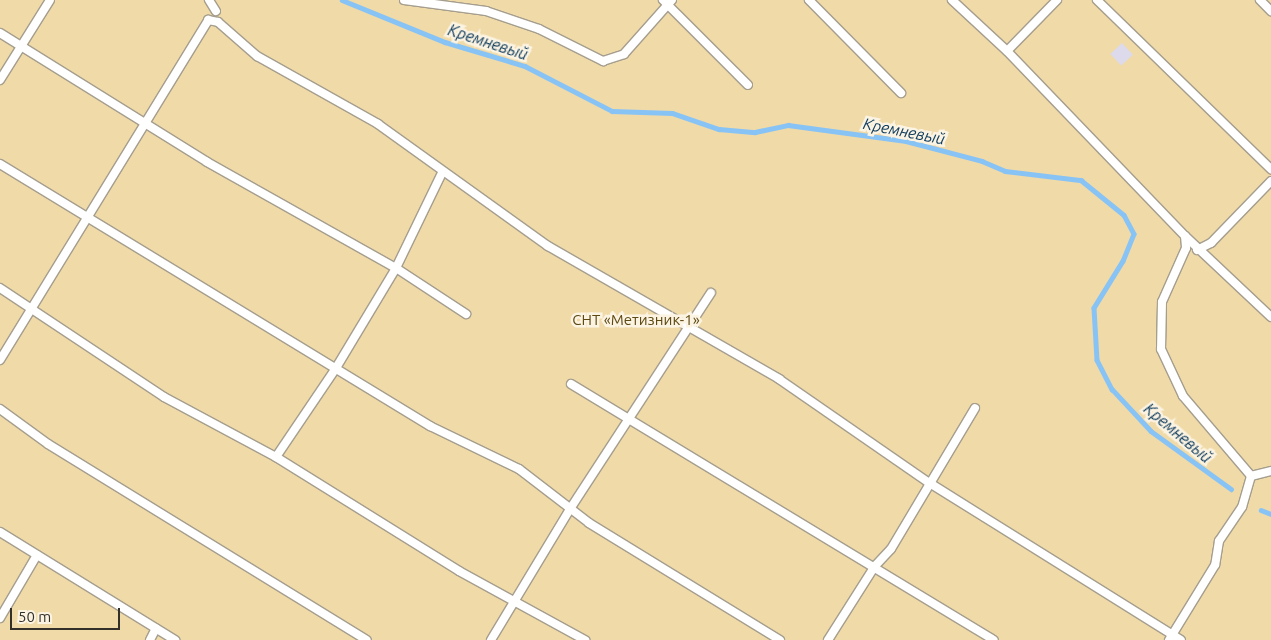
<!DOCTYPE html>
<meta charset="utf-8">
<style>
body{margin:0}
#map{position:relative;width:1271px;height:640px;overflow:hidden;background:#fcf4e3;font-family:Ubuntu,sans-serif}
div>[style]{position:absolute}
.green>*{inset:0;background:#f0daa8;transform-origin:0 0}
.stream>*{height:4.5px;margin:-2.25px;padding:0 2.25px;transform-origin:2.25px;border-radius:2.25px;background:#88c3f6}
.building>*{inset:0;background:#dcdaeb;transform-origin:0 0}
.roads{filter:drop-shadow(1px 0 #a59e8e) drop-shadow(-1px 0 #a59e8e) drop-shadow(0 1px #a59e8e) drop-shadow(0 -1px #a59e8e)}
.service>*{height:8px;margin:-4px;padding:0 4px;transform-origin:4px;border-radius:4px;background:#fff}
span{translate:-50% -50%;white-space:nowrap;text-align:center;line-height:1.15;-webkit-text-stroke:5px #fcf4e3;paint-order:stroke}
.park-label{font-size:15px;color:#5d4912}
.water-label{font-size:16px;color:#133f60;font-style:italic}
.scale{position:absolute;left:10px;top:608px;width:110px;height:22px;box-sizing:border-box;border:2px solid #33302a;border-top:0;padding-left:6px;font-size:15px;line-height:18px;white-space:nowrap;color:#33302a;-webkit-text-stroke:4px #fcf4e3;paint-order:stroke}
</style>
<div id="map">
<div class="green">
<div style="left:0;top:0;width:1271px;height:640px"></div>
</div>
<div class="stream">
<div style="left:342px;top:0;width:111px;rotate:22.2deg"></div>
<div style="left:445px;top:42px;width:84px;rotate:16.7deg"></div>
<div style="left:525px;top:66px;width:98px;rotate:27.3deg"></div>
<div style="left:612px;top:111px;width:60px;rotate:1.9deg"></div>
<div style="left:672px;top:113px;width:50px;rotate:18.8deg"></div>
<div style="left:719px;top:129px;width:36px;rotate:5deg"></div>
<div style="left:755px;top:132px;width:34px;rotate:-12deg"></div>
<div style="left:788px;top:125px;width:119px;rotate:7.7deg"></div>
<div style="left:906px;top:141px;width:79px;rotate:14.7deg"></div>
<div style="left:982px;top:161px;width:25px;rotate:23deg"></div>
<div style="left:1005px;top:171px;width:77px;rotate:6.8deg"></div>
<div style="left:1081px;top:180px;width:55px;rotate:39.1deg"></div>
<div style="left:1124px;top:215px;width:21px;rotate:62deg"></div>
<div style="left:1134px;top:234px;width:29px;rotate:112deg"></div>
<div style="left:1123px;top:261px;width:55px;rotate:121.7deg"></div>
<div style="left:1094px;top:308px;width:52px;rotate:86.7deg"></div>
<div style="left:1097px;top:360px;width:33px;rotate:63deg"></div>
<div style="left:1112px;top:389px;width:57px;rotate:47.1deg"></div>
<div style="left:1151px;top:431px;width:99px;rotate:35.9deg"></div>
<div style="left:1261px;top:510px;width:11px;rotate:22deg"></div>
</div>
<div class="building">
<div style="left:1122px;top:43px;width:16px;height:16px;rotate:47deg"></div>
</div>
<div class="roads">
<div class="service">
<div style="left:209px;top:0;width:13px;rotate:58deg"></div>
<div style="left:404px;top:0;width:83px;rotate:7.6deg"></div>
<div style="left:486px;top:11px;width:56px;rotate:18.8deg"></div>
<div style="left:539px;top:29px;width:72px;rotate:26.6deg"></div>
<div style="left:603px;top:61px;width:22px;rotate:-18deg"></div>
<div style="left:624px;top:54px;width:72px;rotate:-48.4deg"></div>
<div style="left:663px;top:0;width:120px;rotate:45deg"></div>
<div style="left:809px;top:0;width:131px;rotate:45.3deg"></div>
<div style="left:952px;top:0;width:75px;rotate:42.8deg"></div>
<div style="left:1057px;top:0;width:71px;rotate:134.4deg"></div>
<div style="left:1007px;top:51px;width:257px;rotate:46.1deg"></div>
<div style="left:1185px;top:236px;width:12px;rotate:85deg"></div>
<div style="left:1186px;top:248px;width:59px;rotate:114deg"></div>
<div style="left:1162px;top:302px;width:47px;rotate:91.2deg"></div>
<div style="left:1161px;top:349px;width:52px;rotate:64.9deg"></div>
<div style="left:1183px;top:396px;width:105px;rotate:49.6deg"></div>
<div style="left:1251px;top:476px;width:32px;rotate:106deg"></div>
<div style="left:1242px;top:507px;width:41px;rotate:124.1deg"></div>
<div style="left:1219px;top:541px;width:24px;rotate:99deg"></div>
<div style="left:1215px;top:565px;width:88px;rotate:121.5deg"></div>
<div style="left:1097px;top:0;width:243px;rotate:44.2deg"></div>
<div style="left:1260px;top:0;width:16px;rotate:45deg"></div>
<div style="left:0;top:33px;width:244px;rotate:31.9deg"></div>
<div style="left:207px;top:162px;width:217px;rotate:29.3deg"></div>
<div style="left:396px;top:268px;width:84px;rotate:33.3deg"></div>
<div style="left:0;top:80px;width:94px;rotate:-58deg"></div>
<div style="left:0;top:164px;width:504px;rotate:31.35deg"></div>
<div style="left:430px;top:426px;width:99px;rotate:25.8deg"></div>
<div style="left:519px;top:469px;width:88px;rotate:37.6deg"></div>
<div style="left:589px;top:523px;width:224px;rotate:31.5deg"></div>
<div style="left:1185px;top:236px;width:118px;rotate:43.3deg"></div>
<div style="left:1197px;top:250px;width:16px;rotate:-27deg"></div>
<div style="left:1211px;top:243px;width:86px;rotate:-45.9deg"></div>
<div style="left:0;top:288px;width:197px;rotate:33.6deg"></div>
<div style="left:164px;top:397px;width:127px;rotate:28.2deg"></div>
<div style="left:276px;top:457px;width:216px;rotate:31.9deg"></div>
<div style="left:459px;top:571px;width:144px;rotate:28.7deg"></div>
<div style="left:0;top:360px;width:399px;rotate:-58.5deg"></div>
<div style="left:208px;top:20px;width:10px;rotate:11deg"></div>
<div style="left:218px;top:22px;width:52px;rotate:41.1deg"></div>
<div style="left:257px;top:56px;width:139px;rotate:29.3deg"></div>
<div style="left:378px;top:124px;width:209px;rotate:35.7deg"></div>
<div style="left:548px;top:246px;width:267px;rotate:29.9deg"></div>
<div style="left:779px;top:379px;width:181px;rotate:34.7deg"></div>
<div style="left:928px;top:482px;width:298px;rotate:32deg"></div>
<div style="left:571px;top:384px;width:494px;rotate:31.2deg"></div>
<div style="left:0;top:409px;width:59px;rotate:36.1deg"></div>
<div style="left:48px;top:444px;width:374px;rotate:31.6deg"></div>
<div style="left:276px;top:457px;width:107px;rotate:-56deg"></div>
<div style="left:336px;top:368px;width:117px;rotate:-59deg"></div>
<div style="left:396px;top:268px;width:106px;rotate:-64.2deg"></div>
<div style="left:1251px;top:476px;width:21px;rotate:-14deg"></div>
<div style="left:0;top:532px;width:206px;rotate:31.7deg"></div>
<div style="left:0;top:618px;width:73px;rotate:-59.6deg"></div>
<div style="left:150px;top:640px;width:13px;rotate:-63deg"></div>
<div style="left:491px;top:640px;width:153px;rotate:-58.9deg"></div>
<div style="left:570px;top:509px;width:258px;rotate:-56.9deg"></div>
<div style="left:828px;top:640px;width:88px;rotate:-57.6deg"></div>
<div style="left:875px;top:566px;width:23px;rotate:-47deg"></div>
<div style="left:891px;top:549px;width:164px;rotate:-59.2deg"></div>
</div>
</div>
<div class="park-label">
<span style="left:636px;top:320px">СНТ «Метизник-1»</span>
</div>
<div class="water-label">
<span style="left:488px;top:42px;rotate:18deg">Кремневый</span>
<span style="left:904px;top:131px;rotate:11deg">Кремневый</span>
<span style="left:1178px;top:433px;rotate:40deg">Кремневый</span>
</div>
<div class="scale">50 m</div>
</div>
